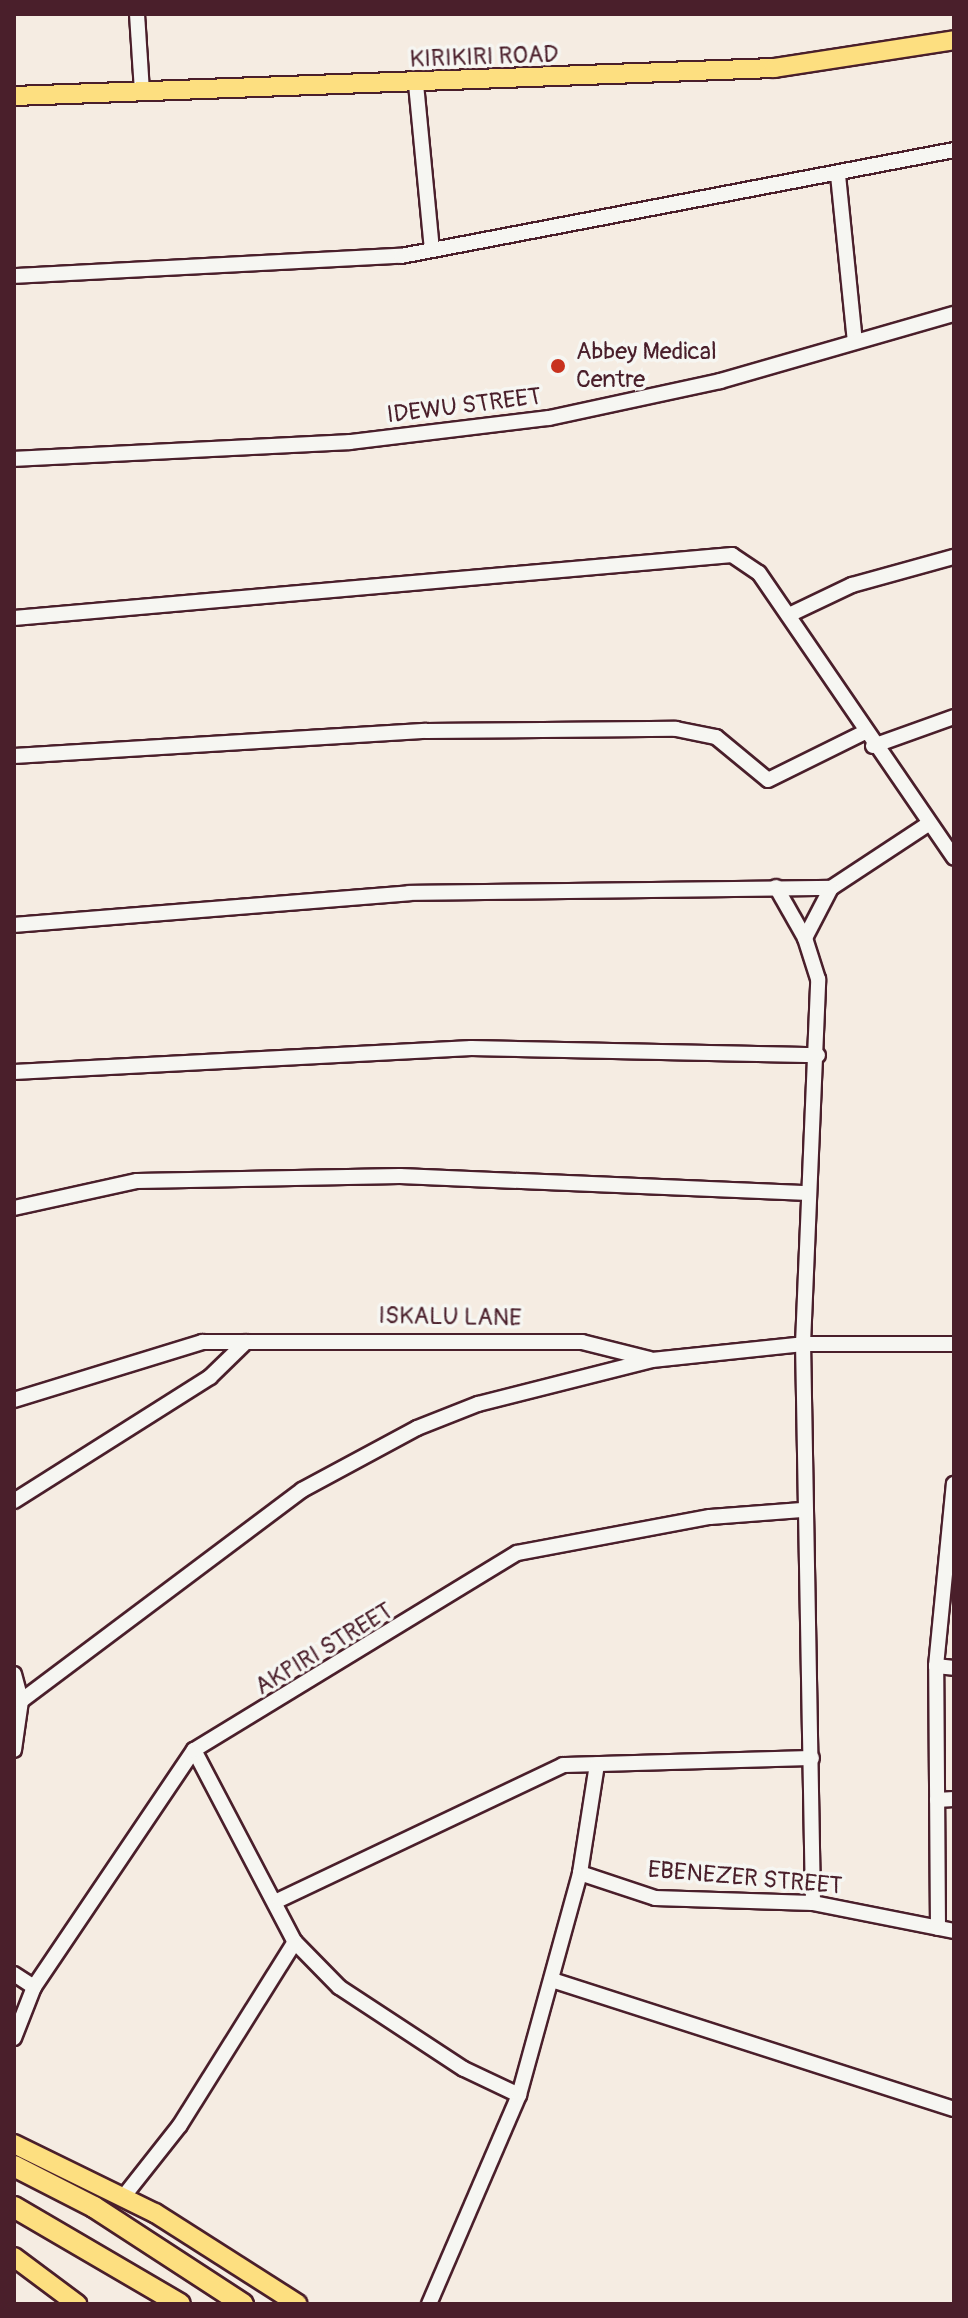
<!DOCTYPE html>
<style>
body{margin:0}
#map{position:relative;width:968px;height:2318px;overflow:hidden;background:#f5ece2;font-family:Pangolin,sans-serif}
div>[style]{position:absolute}
.roads{filter:drop-shadow(2px 0 #4a1f2b) drop-shadow(-2px 0 #4a1f2b) drop-shadow(0 2px #4a1f2b) drop-shadow(0 -2px #4a1f2b)}
.minor>*{height:14px;margin:-7px;padding:0 7px;transform-origin:7px;border-radius:7px;background:#f6f6f2}
.major>*{height:18px;margin:-9px;padding:0 9px;transform-origin:9px;border-radius:9px;background:#fddf80}
.highway>*{height:20px;margin:-10px;padding:0 10px;transform-origin:10px;border-radius:10px;background:#fddf80}
.dots>*{width:22px;height:22px;translate:-50% -50%;box-sizing:border-box;border:4px solid #f6f6f2;border-radius:50%}
span{translate:-50% -50%;white-space:nowrap;text-align:center;line-height:1.15;-webkit-text-stroke:7px #f6f6f2;paint-order:stroke}
.street-label{font-size:24px;color:#4a1f2b}
.poi-label{font-size:24px;color:#4a1f2b}
.left{translate:0 -50%;text-align:left}
.frame{position:absolute;inset:0;border:16px solid #4a1f2b;pointer-events:none}
</style>
<div id="map">
<div class="roads">
<div class="minor">
<div style="left:137px;top:14px;width:77px;rotate:86.3deg"></div>
<div style="left:416px;top:84px;width:166px;rotate:84.5deg"></div>
<div style="left:838px;top:175px;width:167px;rotate:84.2deg"></div>
<div style="left:14px;top:276px;width:388px;rotate:-3deg"></div>
<div style="left:401px;top:256px;width:563px;rotate:-10.85deg"></div>
<div style="left:14px;top:459px;width:336px;rotate:-2.9deg"></div>
<div style="left:350px;top:442px;width:200px;rotate:-6.9deg"></div>
<div style="left:549px;top:418px;width:175px;rotate:-12.2deg"></div>
<div style="left:720px;top:381px;width:243px;rotate:-16deg"></div>
<div style="left:789px;top:615px;width:70px;rotate:-25.5deg"></div>
<div style="left:852px;top:585px;width:106px;rotate:-15.4deg"></div>
<div style="left:14px;top:618px;width:721px;rotate:-5.01deg"></div>
<div style="left:732px;top:555px;width:32px;rotate:34deg"></div>
<div style="left:759px;top:573px;width:345px;rotate:55.6deg"></div>
<div style="left:873px;top:746px;width:86px;rotate:-19.7deg"></div>
<div style="left:14px;top:756px;width:413px;rotate:-3.5deg"></div>
<div style="left:426px;top:731px;width:250px;rotate:-0.5deg"></div>
<div style="left:676px;top:729px;width:41px;rotate:11.3deg"></div>
<div style="left:716px;top:737px;width:67px;rotate:39.6deg"></div>
<div style="left:768px;top:780px;width:106px;rotate:-26.3deg"></div>
<div style="left:776px;top:887px;width:59px;rotate:60.4deg"></div>
<div style="left:14px;top:925px;width:396px;rotate:-4.6deg"></div>
<div style="left:409px;top:893px;width:422px;rotate:-0.7deg"></div>
<div style="left:831px;top:888px;width:116px;rotate:-33.4deg"></div>
<div style="left:14px;top:1072px;width:458px;rotate:-3deg"></div>
<div style="left:471px;top:1048px;width:347px;rotate:1.2deg"></div>
<div style="left:14px;top:1208px;width:126px;rotate:-12.4deg"></div>
<div style="left:137px;top:1181px;width:263px;rotate:-1.1deg"></div>
<div style="left:400px;top:1176px;width:409px;rotate:2.4deg"></div>
<div style="left:14px;top:1400px;width:197px;rotate:-17.1deg"></div>
<div style="left:202px;top:1342px;width:380px"></div>
<div style="left:582px;top:1342px;width:70px;rotate:14deg"></div>
<div style="left:14px;top:1501px;width:232px;rotate:-32.3deg"></div>
<div style="left:210px;top:1377px;width:50px;rotate:-44.2deg"></div>
<div style="left:936px;top:1666px;width:18px;rotate:6deg"></div>
<div style="left:14px;top:1674px;width:28px;rotate:75deg"></div>
<div style="left:14px;top:1750px;width:49px;rotate:-81.9deg"></div>
<div style="left:21px;top:1701px;width:351px;rotate:-36.9deg"></div>
<div style="left:302px;top:1490px;width:131px;rotate:-28.3deg"></div>
<div style="left:417px;top:1428px;width:66px;rotate:-21.5deg"></div>
<div style="left:478px;top:1404px;width:179px;rotate:-14.2deg"></div>
<div style="left:652px;top:1360px;width:152px;rotate:-6deg"></div>
<div style="left:803px;top:1344px;width:151px"></div>
<div style="left:194px;top:1750px;width:217px;rotate:62.3deg"></div>
<div style="left:295px;top:1942px;width:63px;rotate:45.6deg"></div>
<div style="left:339px;top:1987px;width:149px;rotate:33.3deg"></div>
<div style="left:464px;top:2069px;width:61px;rotate:25.3deg"></div>
<div style="left:937px;top:1800px;width:17px;rotate:-3deg"></div>
<div style="left:580px;top:1873px;width:79px;rotate:18.4deg"></div>
<div style="left:655px;top:1898px;width:158px;rotate:1.8deg"></div>
<div style="left:813px;top:1903px;width:144px;rotate:11.2deg"></div>
<div style="left:279px;top:1900px;width:314px;rotate:-25.4deg"></div>
<div style="left:563px;top:1765px;width:249px;rotate:-1.6deg"></div>
<div style="left:813px;top:1903px;width:559px;rotate:-91.02deg"></div>
<div style="left:803px;top:1344px;width:365px;rotate:-87.6deg"></div>
<div style="left:818px;top:979px;width:43px;rotate:-107.6deg"></div>
<div style="left:805px;top:938px;width:56px;rotate:-62.5deg"></div>
<div style="left:938px;top:1928px;width:262px;rotate:-90.4deg"></div>
<div style="left:936px;top:1666px;width:183px;rotate:-84.4deg"></div>
<div style="left:14px;top:1974px;width:24px;rotate:33deg"></div>
<div style="left:552px;top:1980px;width:422px;rotate:17.8deg"></div>
<div style="left:14px;top:2038px;width:55px;rotate:-68.6deg"></div>
<div style="left:34px;top:1987px;width:286px;rotate:-56deg"></div>
<div style="left:194px;top:1750px;width:378px;rotate:-31.4deg"></div>
<div style="left:517px;top:1553px;width:196px;rotate:-10.6deg"></div>
<div style="left:710px;top:1517px;width:92px;rotate:-4.4deg"></div>
<div style="left:124px;top:2196px;width:90px;rotate:-51.7deg"></div>
<div style="left:180px;top:2125px;width:216px;rotate:-57.9deg"></div>
<div style="left:429px;top:2304px;width:228px;rotate:-66.7deg"></div>
<div style="left:519px;top:2095px;width:230px;rotate:-74.6deg"></div>
<div style="left:580px;top:1873px;width:110px;rotate:-81.1deg"></div>
</div>
<div class="major">
<div style="left:14px;top:96px;width:761px;rotate:-2.11deg"></div>
<div style="left:774px;top:68px;width:182px;rotate:-8.8deg"></div>
<div style="left:14px;top:2144px;width:157px;rotate:26.1deg"></div>
<div style="left:155px;top:2213px;width:169px;rotate:32.5deg"></div>
<div style="left:14px;top:2257px;width:79px;rotate:36.7deg"></div>
</div>
<div class="highway">
<div style="left:14px;top:2166px;width:90px;rotate:27.1deg"></div>
<div style="left:94px;top:2207px;width:178px;rotate:33.1deg"></div>
<div style="left:14px;top:2207px;width:192px;rotate:30.3deg"></div>
</div>
</div>
<div class="dots">
<div style="left:558px;top:366px;background:#c8321e"></div>
</div>
<div class="street-label">
<span style="left:484px;top:57px;rotate:-2deg">KIRIKIRI ROAD</span>
<span style="left:464px;top:406px;rotate:-7deg">IDEWU STREET</span>
<span style="left:450px;top:1317px;rotate:1deg">ISKALU LANE</span>
<span style="left:324px;top:1649px;rotate:-31deg">AKPIRI STREET</span>
<span style="left:745px;top:1878px;rotate:5deg">EBENEZER STREET</span>
</div>
<div class="poi-label">
<span class="left" style="left:576px;top:366px">Abbey Medical<br>Centre</span>
</div>
<div class="frame"></div>
</div>
